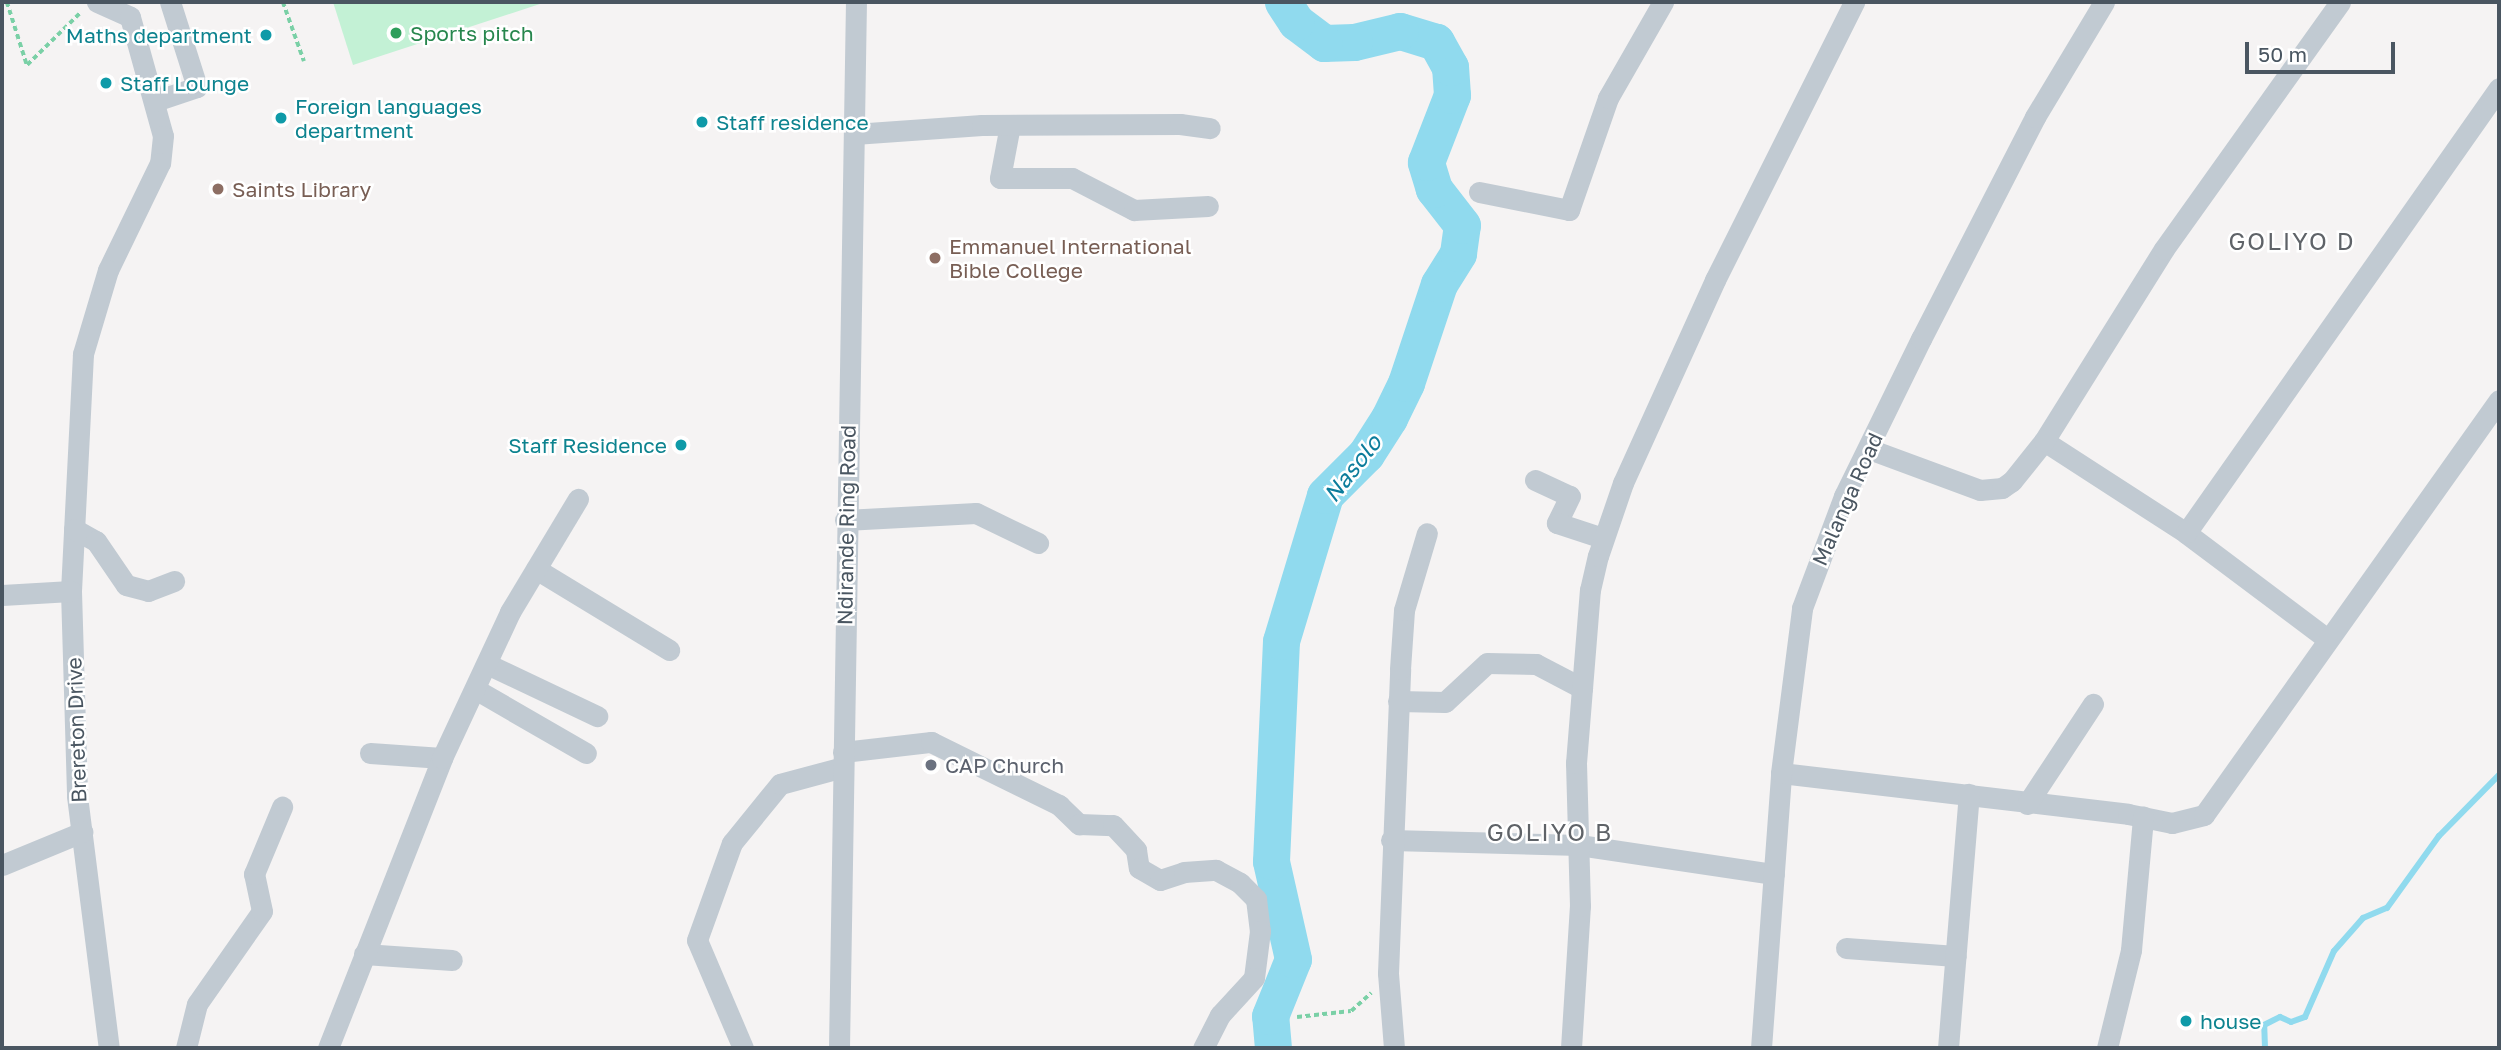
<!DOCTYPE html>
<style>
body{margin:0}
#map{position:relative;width:2501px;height:1050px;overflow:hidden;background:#f5f3f3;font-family:"Golos Text",sans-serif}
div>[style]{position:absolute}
.green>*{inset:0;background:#c3f1d5}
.stream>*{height:6px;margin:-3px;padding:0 3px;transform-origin:3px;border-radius:3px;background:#90daee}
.river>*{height:37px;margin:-18.5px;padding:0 18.5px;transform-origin:18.5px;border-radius:18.5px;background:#90daee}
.path>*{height:3.5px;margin-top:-1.75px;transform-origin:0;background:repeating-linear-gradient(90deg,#7ad0a6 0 5px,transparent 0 8.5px)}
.minor>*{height:21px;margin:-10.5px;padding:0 10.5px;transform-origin:10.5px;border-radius:10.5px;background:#c1cad2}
.dots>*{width:19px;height:19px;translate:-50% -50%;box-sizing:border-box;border:4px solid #fff;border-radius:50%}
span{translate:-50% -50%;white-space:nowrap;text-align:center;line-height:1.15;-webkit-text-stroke:5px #fff;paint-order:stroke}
.leisure-label{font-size:21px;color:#27864d}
.left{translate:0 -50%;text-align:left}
.culture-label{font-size:21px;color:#0d838f}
.right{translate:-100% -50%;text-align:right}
.education-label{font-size:21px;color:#785e54}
.street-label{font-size:21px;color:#4a5661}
.worship-label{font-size:21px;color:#5b616d}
.water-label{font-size:23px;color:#0c7c9b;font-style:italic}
.quarter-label{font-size:24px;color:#5f6368;letter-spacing:2px}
.frame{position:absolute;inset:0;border:4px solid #4a5661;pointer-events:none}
.scale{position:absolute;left:2245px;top:42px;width:150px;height:32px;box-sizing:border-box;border:4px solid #4a5661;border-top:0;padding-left:9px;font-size:21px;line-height:24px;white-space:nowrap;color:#4a5661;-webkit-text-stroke:5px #fff;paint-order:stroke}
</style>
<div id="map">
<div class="green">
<div style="clip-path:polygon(333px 2px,546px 2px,353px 65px)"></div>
</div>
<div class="stream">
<div style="left:2265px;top:1048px;width:23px;rotate:-92deg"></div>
<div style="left:2264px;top:1025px;width:18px;rotate:-27deg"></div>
<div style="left:2280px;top:1017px;width:12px;rotate:24deg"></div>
<div style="left:2291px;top:1022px;width:15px;rotate:-20deg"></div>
<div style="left:2305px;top:1017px;width:72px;rotate:-66.3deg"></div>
<div style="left:2334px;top:951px;width:44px;rotate:-48.7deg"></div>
<div style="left:2363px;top:918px;width:26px;rotate:-23deg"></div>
<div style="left:2387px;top:908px;width:89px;rotate:-54.2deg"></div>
<div style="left:2439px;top:836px;width:86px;rotate:-45.5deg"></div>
</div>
<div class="river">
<div style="left:1273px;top:1048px;width:32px;rotate:-95deg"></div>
<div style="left:1270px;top:1016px;width:61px;rotate:-68deg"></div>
<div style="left:1293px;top:959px;width:100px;rotate:-102.7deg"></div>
<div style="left:1271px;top:861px;width:220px;rotate:-87.4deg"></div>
<div style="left:1281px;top:641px;width:152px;rotate:-73.2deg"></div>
<div style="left:1325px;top:495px;width:58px;rotate:-45deg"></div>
<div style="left:1366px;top:454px;width:43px;rotate:-57.4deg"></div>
<div style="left:1389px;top:418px;width:39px;rotate:-64deg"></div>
<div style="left:1406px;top:383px;width:104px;rotate:-71.6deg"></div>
<div style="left:1439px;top:284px;width:36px;rotate:-58deg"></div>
<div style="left:1458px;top:253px;width:28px;rotate:-82deg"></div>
<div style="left:1462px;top:225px;width:46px;rotate:-127.9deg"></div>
<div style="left:1434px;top:189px;width:28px;rotate:-107deg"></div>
<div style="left:1426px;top:162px;width:72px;rotate:-68.8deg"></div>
<div style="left:1452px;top:95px;width:28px;rotate:-94deg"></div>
<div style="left:1450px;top:67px;width:29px;rotate:-119deg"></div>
<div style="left:1436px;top:42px;width:38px;rotate:-163deg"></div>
<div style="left:1400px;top:31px;width:47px;rotate:166.6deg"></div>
<div style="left:1354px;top:42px;width:30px;rotate:178deg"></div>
<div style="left:1324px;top:43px;width:35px;rotate:-143deg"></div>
<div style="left:1296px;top:22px;width:24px;rotate:-123deg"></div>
</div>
<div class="path">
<div style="left:7px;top:2px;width:66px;rotate:72.4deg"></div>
<div style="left:27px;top:65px;width:74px;rotate:-44.5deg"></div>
<div style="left:283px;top:2px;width:63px;rotate:70.4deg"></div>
<div style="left:1297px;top:1017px;width:54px;rotate:-6.3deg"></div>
<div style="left:1351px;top:1011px;width:27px;rotate:-42deg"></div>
</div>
<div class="minor">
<div style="left:97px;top:2px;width:36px;rotate:24deg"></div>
<div style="left:130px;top:17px;width:123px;rotate:74.5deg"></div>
<div style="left:163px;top:136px;width:27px;rotate:96deg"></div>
<div style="left:160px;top:163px;width:119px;rotate:115.9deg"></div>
<div style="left:108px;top:270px;width:88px;rotate:106.6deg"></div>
<div style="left:83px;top:354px;width:237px;rotate:92.9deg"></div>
<div style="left:71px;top:591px;width:205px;rotate:88.3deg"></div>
<div style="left:77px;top:796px;width:254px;rotate:82.8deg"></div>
<div style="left:155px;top:101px;width:44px;rotate:-18.4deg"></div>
<div style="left:197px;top:87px;width:89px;rotate:-107.6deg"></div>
<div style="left:1010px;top:125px;width:54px;rotate:100.7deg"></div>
<div style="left:1000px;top:178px;width:72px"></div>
<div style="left:1072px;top:178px;width:70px;rotate:27.3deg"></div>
<div style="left:1134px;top:210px;width:74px;rotate:-3.1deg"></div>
<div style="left:854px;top:134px;width:128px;rotate:-4deg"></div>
<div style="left:982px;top:125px;width:198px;rotate:-0.3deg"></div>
<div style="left:1180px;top:124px;width:30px;rotate:8deg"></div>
<div style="left:1479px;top:192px;width:92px;rotate:11.3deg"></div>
<div style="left:1569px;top:210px;width:119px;rotate:-70.8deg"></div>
<div style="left:1608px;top:98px;width:111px;rotate:-60.2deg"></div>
<div style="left:2044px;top:441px;width:169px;rotate:32.9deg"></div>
<div style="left:2186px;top:533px;width:176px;rotate:36.9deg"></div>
<div style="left:1869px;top:449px;width:118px;rotate:20.3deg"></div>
<div style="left:1980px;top:490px;width:22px;rotate:-5deg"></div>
<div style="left:2002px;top:488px;width:12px;rotate:-35deg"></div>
<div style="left:2012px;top:481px;width:51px;rotate:-51.3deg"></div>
<div style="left:2044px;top:441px;width:226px;rotate:-58deg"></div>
<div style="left:2164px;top:249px;width:303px;rotate:-54.5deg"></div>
<div style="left:1535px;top:480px;width:38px;rotate:25deg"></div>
<div style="left:1570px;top:496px;width:30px;rotate:116deg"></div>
<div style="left:1557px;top:523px;width:48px;rotate:18.1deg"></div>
<div style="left:845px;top:520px;width:131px;rotate:-3.1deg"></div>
<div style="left:976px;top:513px;width:69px;rotate:25.8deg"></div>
<div style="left:74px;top:529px;width:25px;rotate:29deg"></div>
<div style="left:96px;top:541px;width:53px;rotate:55.7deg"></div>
<div style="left:126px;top:585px;width:23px;rotate:15deg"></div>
<div style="left:148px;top:591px;width:28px;rotate:-21deg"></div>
<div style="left:2186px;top:533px;width:544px;rotate:-54.88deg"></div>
<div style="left:536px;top:569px;width:156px;rotate:31.3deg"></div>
<div style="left:2px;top:595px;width:69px;rotate:-3.3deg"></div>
<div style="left:487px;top:664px;width:122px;rotate:25.3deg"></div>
<div style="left:475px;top:689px;width:128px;rotate:30deg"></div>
<div style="left:1398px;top:701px;width:47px;rotate:1.2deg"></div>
<div style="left:1445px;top:702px;width:57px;rotate:-42.9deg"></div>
<div style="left:1487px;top:663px;width:49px;rotate:1.2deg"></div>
<div style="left:1536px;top:664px;width:52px;rotate:27.6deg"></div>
<div style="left:843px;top:752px;width:89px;rotate:-6.5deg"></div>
<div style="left:931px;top:742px;width:143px;rotate:26.2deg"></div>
<div style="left:1059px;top:805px;width:28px;rotate:44deg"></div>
<div style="left:1079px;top:824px;width:34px;rotate:2deg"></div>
<div style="left:1113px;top:825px;width:34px;rotate:47deg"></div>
<div style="left:1136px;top:850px;width:18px;rotate:81deg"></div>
<div style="left:1139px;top:868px;width:24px;rotate:30deg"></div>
<div style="left:1160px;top:880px;width:25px;rotate:-18deg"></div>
<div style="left:1184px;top:872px;width:32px;rotate:-4deg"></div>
<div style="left:1216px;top:870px;width:27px;rotate:28deg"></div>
<div style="left:1240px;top:883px;width:23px;rotate:45deg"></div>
<div style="left:1256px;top:899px;width:32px;rotate:83deg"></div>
<div style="left:1260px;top:931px;width:47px;rotate:97.3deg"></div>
<div style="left:1254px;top:978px;width:50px;rotate:132.6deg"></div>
<div style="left:1220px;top:1015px;width:37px;rotate:117deg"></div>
<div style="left:370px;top:753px;width:72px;rotate:4deg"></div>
<div style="left:1781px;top:773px;width:349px;rotate:6.7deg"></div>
<div style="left:2128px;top:814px;width:45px;rotate:11.6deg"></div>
<div style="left:2172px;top:823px;width:33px;rotate:-14deg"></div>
<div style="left:2204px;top:815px;width:509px;rotate:-54.59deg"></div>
<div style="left:2027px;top:804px;width:120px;rotate:-56.6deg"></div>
<div style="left:1391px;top:840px;width:188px;rotate:1.5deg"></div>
<div style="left:1579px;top:845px;width:197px;rotate:8.5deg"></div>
<div style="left:2px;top:865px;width:87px;rotate:-22.4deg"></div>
<div style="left:1846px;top:948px;width:110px;rotate:4.2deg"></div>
<div style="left:364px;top:954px;width:88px;rotate:3.9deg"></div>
<div style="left:186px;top:1048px;width:45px;rotate:-76deg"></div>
<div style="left:197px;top:1004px;width:113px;rotate:-55deg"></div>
<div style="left:262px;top:911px;width:38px;rotate:-102deg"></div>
<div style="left:254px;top:874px;width:73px;rotate:-67.3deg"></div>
<div style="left:328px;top:1048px;width:312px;rotate:-68.5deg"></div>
<div style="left:442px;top:758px;width:161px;rotate:-65deg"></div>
<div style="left:510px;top:612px;width:132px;rotate:-59deg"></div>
<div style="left:743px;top:1048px;width:117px;rotate:-113.1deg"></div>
<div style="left:697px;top:940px;width:103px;rotate:-70.2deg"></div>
<div style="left:732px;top:843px;width:76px;rotate:-50.9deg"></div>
<div style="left:780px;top:784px;width:65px;rotate:-15.1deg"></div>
<div style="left:839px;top:1048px;width:1046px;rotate:-89.07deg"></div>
<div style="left:1394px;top:1048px;width:75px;rotate:-94.6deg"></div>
<div style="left:1388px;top:973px;width:304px;rotate:-87.7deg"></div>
<div style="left:1400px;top:669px;width:59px;rotate:-86.1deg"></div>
<div style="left:1404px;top:610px;width:80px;rotate:-73.4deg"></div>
<div style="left:1571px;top:1048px;width:142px;rotate:-86.4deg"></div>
<div style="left:1580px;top:906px;width:143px;rotate:-91.6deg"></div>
<div style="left:1576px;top:763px;width:174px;rotate:-85.4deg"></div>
<div style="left:1590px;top:590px;width:35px;rotate:-77deg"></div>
<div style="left:1598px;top:556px;width:77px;rotate:-71.1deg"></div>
<div style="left:1623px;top:483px;width:223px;rotate:-65.6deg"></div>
<div style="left:1715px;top:280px;width:311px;rotate:-63.4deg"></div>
<div style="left:1761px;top:1048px;width:276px;rotate:-85.8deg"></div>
<div style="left:1781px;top:773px;width:166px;rotate:-82.7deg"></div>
<div style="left:1802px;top:608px;width:120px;rotate:-69.4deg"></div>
<div style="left:1844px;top:496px;width:175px;rotate:-63.9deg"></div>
<div style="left:1921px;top:339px;width:250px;rotate:-62.8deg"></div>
<div style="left:2035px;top:117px;width:134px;rotate:-59deg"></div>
<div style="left:1948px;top:1048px;width:255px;rotate:-85.3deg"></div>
<div style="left:2107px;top:1048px;width:101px;rotate:-76.2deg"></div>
<div style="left:2131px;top:950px;width:134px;rotate:-84.8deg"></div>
</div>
<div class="dots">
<div style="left:396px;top:33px;background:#2e9e5b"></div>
<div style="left:266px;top:35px;background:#0f9aa8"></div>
<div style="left:106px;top:83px;background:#0f9aa8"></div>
<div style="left:281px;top:118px;background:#0f9aa8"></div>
<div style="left:702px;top:122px;background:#0f9aa8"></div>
<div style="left:218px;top:189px;background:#8d6e63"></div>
<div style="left:935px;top:258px;background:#8d6e63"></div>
<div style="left:681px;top:445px;background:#0f9aa8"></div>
<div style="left:931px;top:765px;background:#6b7280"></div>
<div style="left:2186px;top:1021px;background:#0f9aa8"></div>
</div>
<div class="leisure-label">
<span class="left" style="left:410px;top:33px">Sports pitch</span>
</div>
<div class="culture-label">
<span class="right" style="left:252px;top:35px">Maths department</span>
<span class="left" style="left:120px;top:83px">Staff Lounge</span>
<span class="left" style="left:295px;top:118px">Foreign languages<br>department</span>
<span class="left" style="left:716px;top:122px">Staff residence</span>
<span class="right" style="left:667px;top:445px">Staff Residence</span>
<span class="left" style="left:2200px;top:1021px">house</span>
</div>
<div class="education-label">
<span class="left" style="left:232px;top:189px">Saints Library</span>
<span class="left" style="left:949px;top:258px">Emmanuel International<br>Bible College</span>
</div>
<div class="street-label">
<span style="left:1847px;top:499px;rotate:-66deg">Malanga Road</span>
<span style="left:846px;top:525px;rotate:-89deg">Ndirande Ring Road</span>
<span style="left:76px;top:730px;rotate:-92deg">Brereton Drive</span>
</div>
<div class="worship-label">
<span class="left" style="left:945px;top:765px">CAP Church</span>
</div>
<div class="water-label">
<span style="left:1352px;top:468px;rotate:-52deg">Nasolo</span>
</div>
<div class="quarter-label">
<span style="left:2292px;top:241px">GOLIYO D</span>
<span style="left:1550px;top:832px">GOLIYO B</span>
</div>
<div class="frame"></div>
<div class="scale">50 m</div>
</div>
